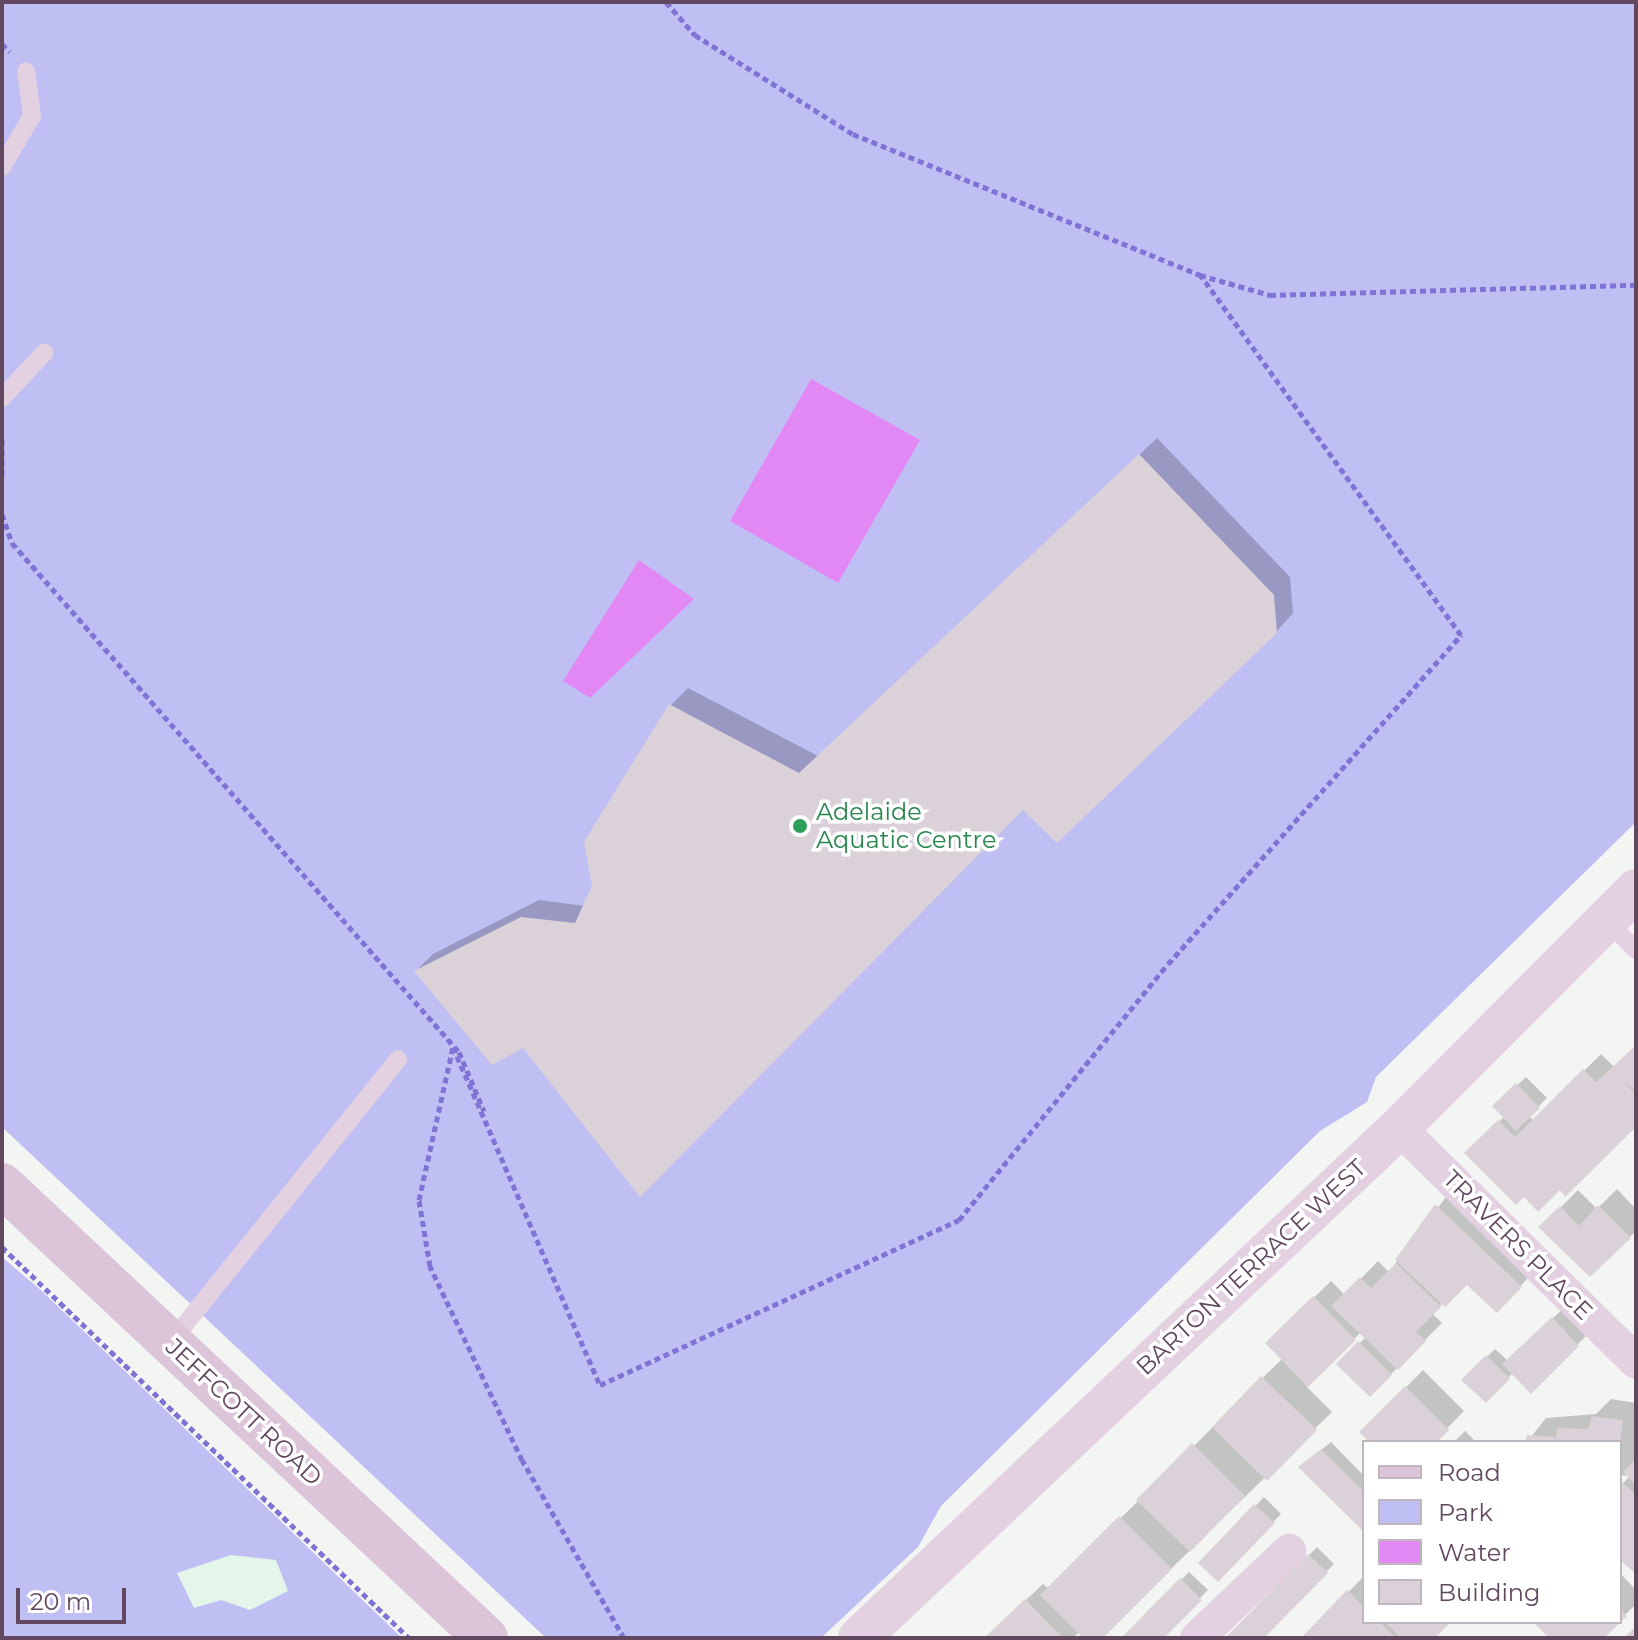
<!DOCTYPE html>
<html>
<head>
<meta charset="utf-8">
<style>
	body { margin:0 }
	#map { position:relative; width:1638px; height:1640px; overflow:hidden; background:#f3f5f2; font-family:Montserrat,sans-serif }
	div>[style] { position:absolute }
	.green>* { inset:0; background:#bfbff4 }
	.sand>* { inset:0; background:#e3f6e9 }
	.water>* { inset:0; background:#e288f5 }
	.shadow>* { inset:0; background:#0003 }
	.building>* { inset:0; background:#dbd1d8 }
	.path>* { height:5px; margin-top:-2.5px; transform-origin:0; background:repeating-linear-gradient(90deg,#8073d6 0 6px,transparent 0 10px) }
	.service>* { height:18px; margin:-9px; padding:0 9px; transform-origin:9px; border-radius:9px; background:#e3d0e1 }
	.minor>* { height:34px; margin:-17px; padding:0 17px; transform-origin:17px; border-radius:17px; background:#e3d0e1 }
	.tertiary>* { height:42px; margin:-21px; padding:0 21px; transform-origin:21px; border-radius:21px; background:#e3d0e1 }
	.secondary>* { height:44px; margin:-22px; padding:0 22px; transform-origin:22px; border-radius:22px; background:#dcc4d9 }
	.dots>* { width:22px; height:22px; translate:-50% -50%; box-sizing:border-box; border:4px solid #fff; border-radius:50% }
	span { translate:-50% -50%; white-space:nowrap; text-align:center; line-height:1.15; -webkit-text-stroke:7px #fff; paint-order:stroke }
	.leisure-label { font-size:24px; color:#27864d }
	.left { translate:0 -50%; text-align:left }
	.street-label { font-size:24px; color:#62485f }
	.frame { position:absolute; inset:0; border:4px solid #62485f; pointer-events:none }
	.legend { position:absolute; left:1362px; top:1440px; width:260px; height:184px; box-sizing:border-box; background:#fff; border:2px solid #c0b6bf; margin:0; padding:10px 14px; list-style:none; font-size:24px; color:#62485f }
	.legend li { display:flex; align-items:center; gap:16px; height:40px }
	.legend b { width:40px; border:2px solid #c0b6bf }
	.scale { position:absolute; left:16px; top:1588px; width:110px; height:36px; box-sizing:border-box; border:4px solid #62485f; border-top:0; padding-left:10px; font-size:24px; line-height:28px; white-space:nowrap; color:#62485f; -webkit-text-stroke:6px #fff; paint-order:stroke }
</style>
</head>
<body>
<div id="map">
	<div class="green">
		<i style="clip-path:polygon(2px 2px,1636px 2px,1636px 822px,1376px 1077px,1367px 1102px,1320px 1131px,941px 1506px,918px 1547px,821px 1638px,546px 1638px,2px 1127px)"></i>
		<i style="clip-path:polygon(2px 1257px,43px 1292px,402px 1638px,2px 1638px)"></i>
	</div>
	<div class="sand">
		<i style="clip-path:polygon(231px 1555px,276px 1560px,288px 1591px,250px 1610px,221px 1600px,194px 1608px,177px 1573px)"></i>
	</div>
	<div class="water">
		<i style="clip-path:polygon(811px 379px,920px 440px,838px 583px,730px 521px)"></i>
		<i style="clip-path:polygon(639px 560px,694px 599px,590px 698px,563px 681px)"></i>
	</div>
	<div class="shadow">
		<i style="clip-path:polygon(1157px 438px,1290px 577px,1293px 613px,1276px 632px,523px 1046px,416px 971px,433px 954px,539px 900px,585px 906px,671px 705px,688px 688px,818px 756px)"></i>
		<i style="clip-path:polygon(1636px 1046px,1636px 1124px,1560px 1187px,1524px 1194px,1467px 1153px,1505px 1116px,1495px 1106px,1526px 1077px,1547px 1098px,1529px 1116px,1534px 1121px,1601px 1054px,1614px 1067px)"></i>
		<i style="clip-path:polygon(1453px 1188px,1538px 1268px,1497px 1310px,1467px 1282px,1432px 1313px,1442px 1323px,1370px 1395px,1339px 1364px,1366px 1337px,1361px 1332px,1306px 1386px,1332px 1412px,1100px 1638px,1079px 1632px,1073px 1638px,985px 1638px,1043px 1584px,1049px 1589px,1283px 1358px,1268px 1343px,1331px 1281px,1345px 1295px,1378px 1261px,1389px 1272px)"></i>
		<i style="clip-path:polygon(1617px 1189px,1636px 1209px,1636px 1231px,1590px 1274px,1541px 1227px,1578px 1190px,1597px 1209px)"></i>
		<i style="clip-path:polygon(1571px 1301px,1595px 1327px,1531px 1391px,1513px 1373px,1486px 1400px,1464px 1380px,1495px 1349px,1508px 1361px)"></i>
		<i style="clip-path:polygon(1423px 1370px,1464px 1411px,1434px 1442px,1372px 1442px,1362px 1432px)"></i>
		<i style="clip-path:polygon(1611px 1399px,1636px 1403px,1636px 1571px,1620px 1557px,1620px 1486px,1630px 1476px,1620px 1475px,1620px 1442px,1527px 1442px,1546px 1418px,1596px 1414px)"></i>
		<i style="clip-path:polygon(1465px 1431px,1476px 1442px,1454px 1442px)"></i>
		<i style="clip-path:polygon(1331px 1442px,1364px 1476px,1364px 1530px,1309px 1460px)"></i>
		<i style="clip-path:polygon(1264px 1497px,1281px 1514px,1218px 1579px,1201px 1563px)"></i>
		<i style="clip-path:polygon(1317px 1547px,1334px 1564px,1261px 1638px,1228px 1638px)"></i>
		<i style="clip-path:polygon(1189px 1572px,1208px 1590px,1161px 1638px,1124px 1638px)"></i>
		<i style="clip-path:polygon(1620px 1573px,1636px 1590px,1636px 1604px,1620px 1620px)"></i>
		<i style="clip-path:polygon(1364px 1576px,1364px 1622px,1448px 1622px,1432px 1638px,1304px 1638px)"></i>
	</div>
	<div class="building">
		<i style="clip-path:polygon(1139px 454px,1274px 595px,1277px 633px,1057px 843px,1023px 810px,640px 1197px,523px 1048px,492px 1065px,414px 971px,521px 917px,575px 923px,592px 886px,584px 842px,669px 704px,799px 773px)"></i>
		<i style="clip-path:polygon(1636px 1045px,1636px 1092px,1617px 1075px,1636px 1094px,1636px 1127px,1565px 1197px,1560px 1190px,1538px 1212px,1524px 1197px,1516px 1205px,1464px 1153px,1498px 1120px,1515px 1137px,1583px 1069px,1596px 1082px)"></i>
		<i style="clip-path:polygon(1516px 1083px,1540px 1108px,1516px 1131px,1492px 1106px)"></i>
		<i style="clip-path:polygon(1435px 1204px,1522px 1287px,1497px 1313px,1467px 1285px,1445px 1307px,1395px 1260px)"></i>
		<i style="clip-path:polygon(1598px 1205px,1631px 1238px,1590px 1277px,1538px 1227px,1560px 1206px,1579px 1226px)"></i>
		<i style="clip-path:polygon(1396px 1263px,1441px 1307px,1416px 1332px,1426px 1341px,1398px 1370px,1331px 1306px,1360px 1277px,1371px 1288px)"></i>
		<i style="clip-path:polygon(1313px 1296px,1356px 1340px,1308px 1387px,1265px 1343px)"></i>
		<i style="clip-path:polygon(1552px 1317px,1579px 1346px,1531px 1394px,1502px 1364px)"></i>
		<i style="clip-path:polygon(1358px 1341px,1392px 1375px,1370px 1397px,1336px 1364px)"></i>
		<i style="clip-path:polygon(1486px 1355px,1510px 1379px,1486px 1403px,1461px 1380px)"></i>
		<i style="clip-path:polygon(1261px 1376px,1317px 1430px,1267px 1481px,1212px 1427px)"></i>
		<i style="clip-path:polygon(1405px 1386px,1449px 1430px,1437px 1442px,1369px 1442px,1359px 1432px)"></i>
		<i style="clip-path:polygon(1592px 1416px,1623px 1420px,1620px 1442px,1525px 1442px,1527px 1435px,1556px 1437px,1557px 1428px,1588px 1429px)"></i>
		<i style="clip-path:polygon(1192px 1443px,1245px 1496px,1190px 1552px,1136px 1500px)"></i>
		<i style="clip-path:polygon(1321px 1449px,1364px 1492px,1364px 1532px,1298px 1467px)"></i>
		<i style="clip-path:polygon(1636px 1459px,1636px 1485px,1623px 1472px)"></i>
		<i style="clip-path:polygon(1620px 1480px,1636px 1495px,1636px 1574px,1620px 1560px)"></i>
		<i style="clip-path:polygon(1254px 1504px,1275px 1523px,1218px 1582px,1198px 1563px)"></i>
		<i style="clip-path:polygon(1119px 1516px,1172px 1569px,1103px 1638px,1083px 1638px,1040px 1595px)"></i>
		<i style="clip-path:polygon(1308px 1554px,1328px 1573px,1264px 1638px,1225px 1638px)"></i>
		<i style="clip-path:polygon(1180px 1578px,1202px 1600px,1164px 1638px,1121px 1638px)"></i>
		<i style="clip-path:polygon(1347px 1590px,1364px 1607px,1364px 1622px,1380px 1622px,1396px 1638px,1301px 1638px)"></i>
		<i style="clip-path:polygon(1025px 1599px,1063px 1638px,984px 1638px)"></i>
		<i style="clip-path:polygon(1620px 1608px,1627px 1616px,1604px 1638px,1549px 1638px,1533px 1622px,1620px 1622px)"></i>
		<i style="clip-path:polygon(1385px 1622px,1451px 1622px,1435px 1638px,1401px 1638px)"></i>
		<i style="clip-path:polygon(1636px 1626px,1636px 1638px,1624px 1638px)"></i>
	</div>
	<div class="path">
		<i style="left:666px;top:2px;width:44px;rotate:48.7deg"></i>
		<i style="left:695px;top:35px;width:186px;rotate:32.1deg"></i>
		<i style="left:853px;top:134px;width:375px;rotate:22.1deg"></i>
		<i style="left:1200px;top:275px;width:73px;rotate:15.9deg"></i>
		<i style="left:1270px;top:295px;width:366px;rotate:-1.6deg"></i>
		<i style="left:2px;top:44px;width:11px;rotate:45deg"></i>
		<i style="left:2px;top:439px;width:38px;rotate:90deg"></i>
		<i style="left:2px;top:514px;width:31px;rotate:71deg"></i>
		<i style="left:12px;top:543px;width:677px;rotate:48.71deg"></i>
		<i style="left:459px;top:1052px;width:64px;rotate:67deg"></i>
		<i style="left:2px;top:1247px;width:564px;rotate:43.85deg"></i>
		<i style="left:624px;top:1638px;width:205px;rotate:-119.8deg"></i>
		<i style="left:522px;top:1460px;width:215px;rotate:-115.4deg"></i>
		<i style="left:430px;top:1266px;width:67px;rotate:-99.5deg"></i>
		<i style="left:419px;top:1200px;width:157px;rotate:-77.5deg"></i>
		<i style="left:453px;top:1047px;width:369px;rotate:66.5deg"></i>
		<i style="left:600px;top:1385px;width:395px;rotate:-24.7deg"></i>
		<i style="left:959px;top:1220px;width:330px;rotate:-50.8deg"></i>
		<i style="left:1168px;top:964px;width:441px;rotate:-48.3deg"></i>
		<i style="left:1461px;top:635px;width:445px;rotate:-125.9deg"></i>
	</div>
	<div class="service">
		<i style="left:2px;top:167px;width:59px;rotate:-59.5deg"></i>
		<i style="left:32px;top:116px;width:45px;rotate:-97.6deg"></i>
		<i style="left:2px;top:398px;width:62px;rotate:-47deg"></i>
		<i style="left:1606px;top:920px;width:42px;rotate:45deg"></i>
		<i style="left:170px;top:1343px;width:364px;rotate:-51.2deg"></i>
	</div>
	<div class="minor">
		<i style="left:1399px;top:1128px;width:333px;rotate:44.6deg"></i>
		<i style="left:1197px;top:1638px;width:127px;rotate:-43.4deg"></i>
	</div>
	<div class="tertiary">
		<i style="left:859px;top:1638px;width:743px;rotate:-43.36deg"></i>
		<i style="left:1399px;top:1128px;width:336px;rotate:-45.1deg"></i>
	</div>
	<div class="secondary">
		<i style="left:2px;top:1185px;width:663px;rotate:43.11deg"></i>
	</div>
	<div class="dots">
		<i style="left:800px;top:826px;background:#2e9e5b"></i>
	</div>
	<div class="leisure-label">
		<span class="left" style="left:816px;top:826px">Adelaide<br>Aquatic Centre</span>
	</div>
	<div class="street-label">
		<span style="left:1518px;top:1245px;rotate:45deg">TRAVERS PLACE</span>
		<span style="left:1251px;top:1267px;rotate:-43deg">BARTON TERRACE WEST</span>
		<span style="left:244px;top:1412px;rotate:43deg">JEFFCOTT ROAD</span>
	</div>
	<div class="frame"></div>
	<ul class="legend">
	<li><b style="height:10px;background:#dcc4d9"></b>Road</li>
	<li><b style="height:22px;background:#bfbff4"></b>Park</li>
	<li><b style="height:22px;background:#e288f5"></b>Water</li>
	<li><b style="height:22px;background:#dbd1d8"></b>Building</li>
	</ul>
	<div class="scale">20 m</div>
</div>
</body>
</html>
